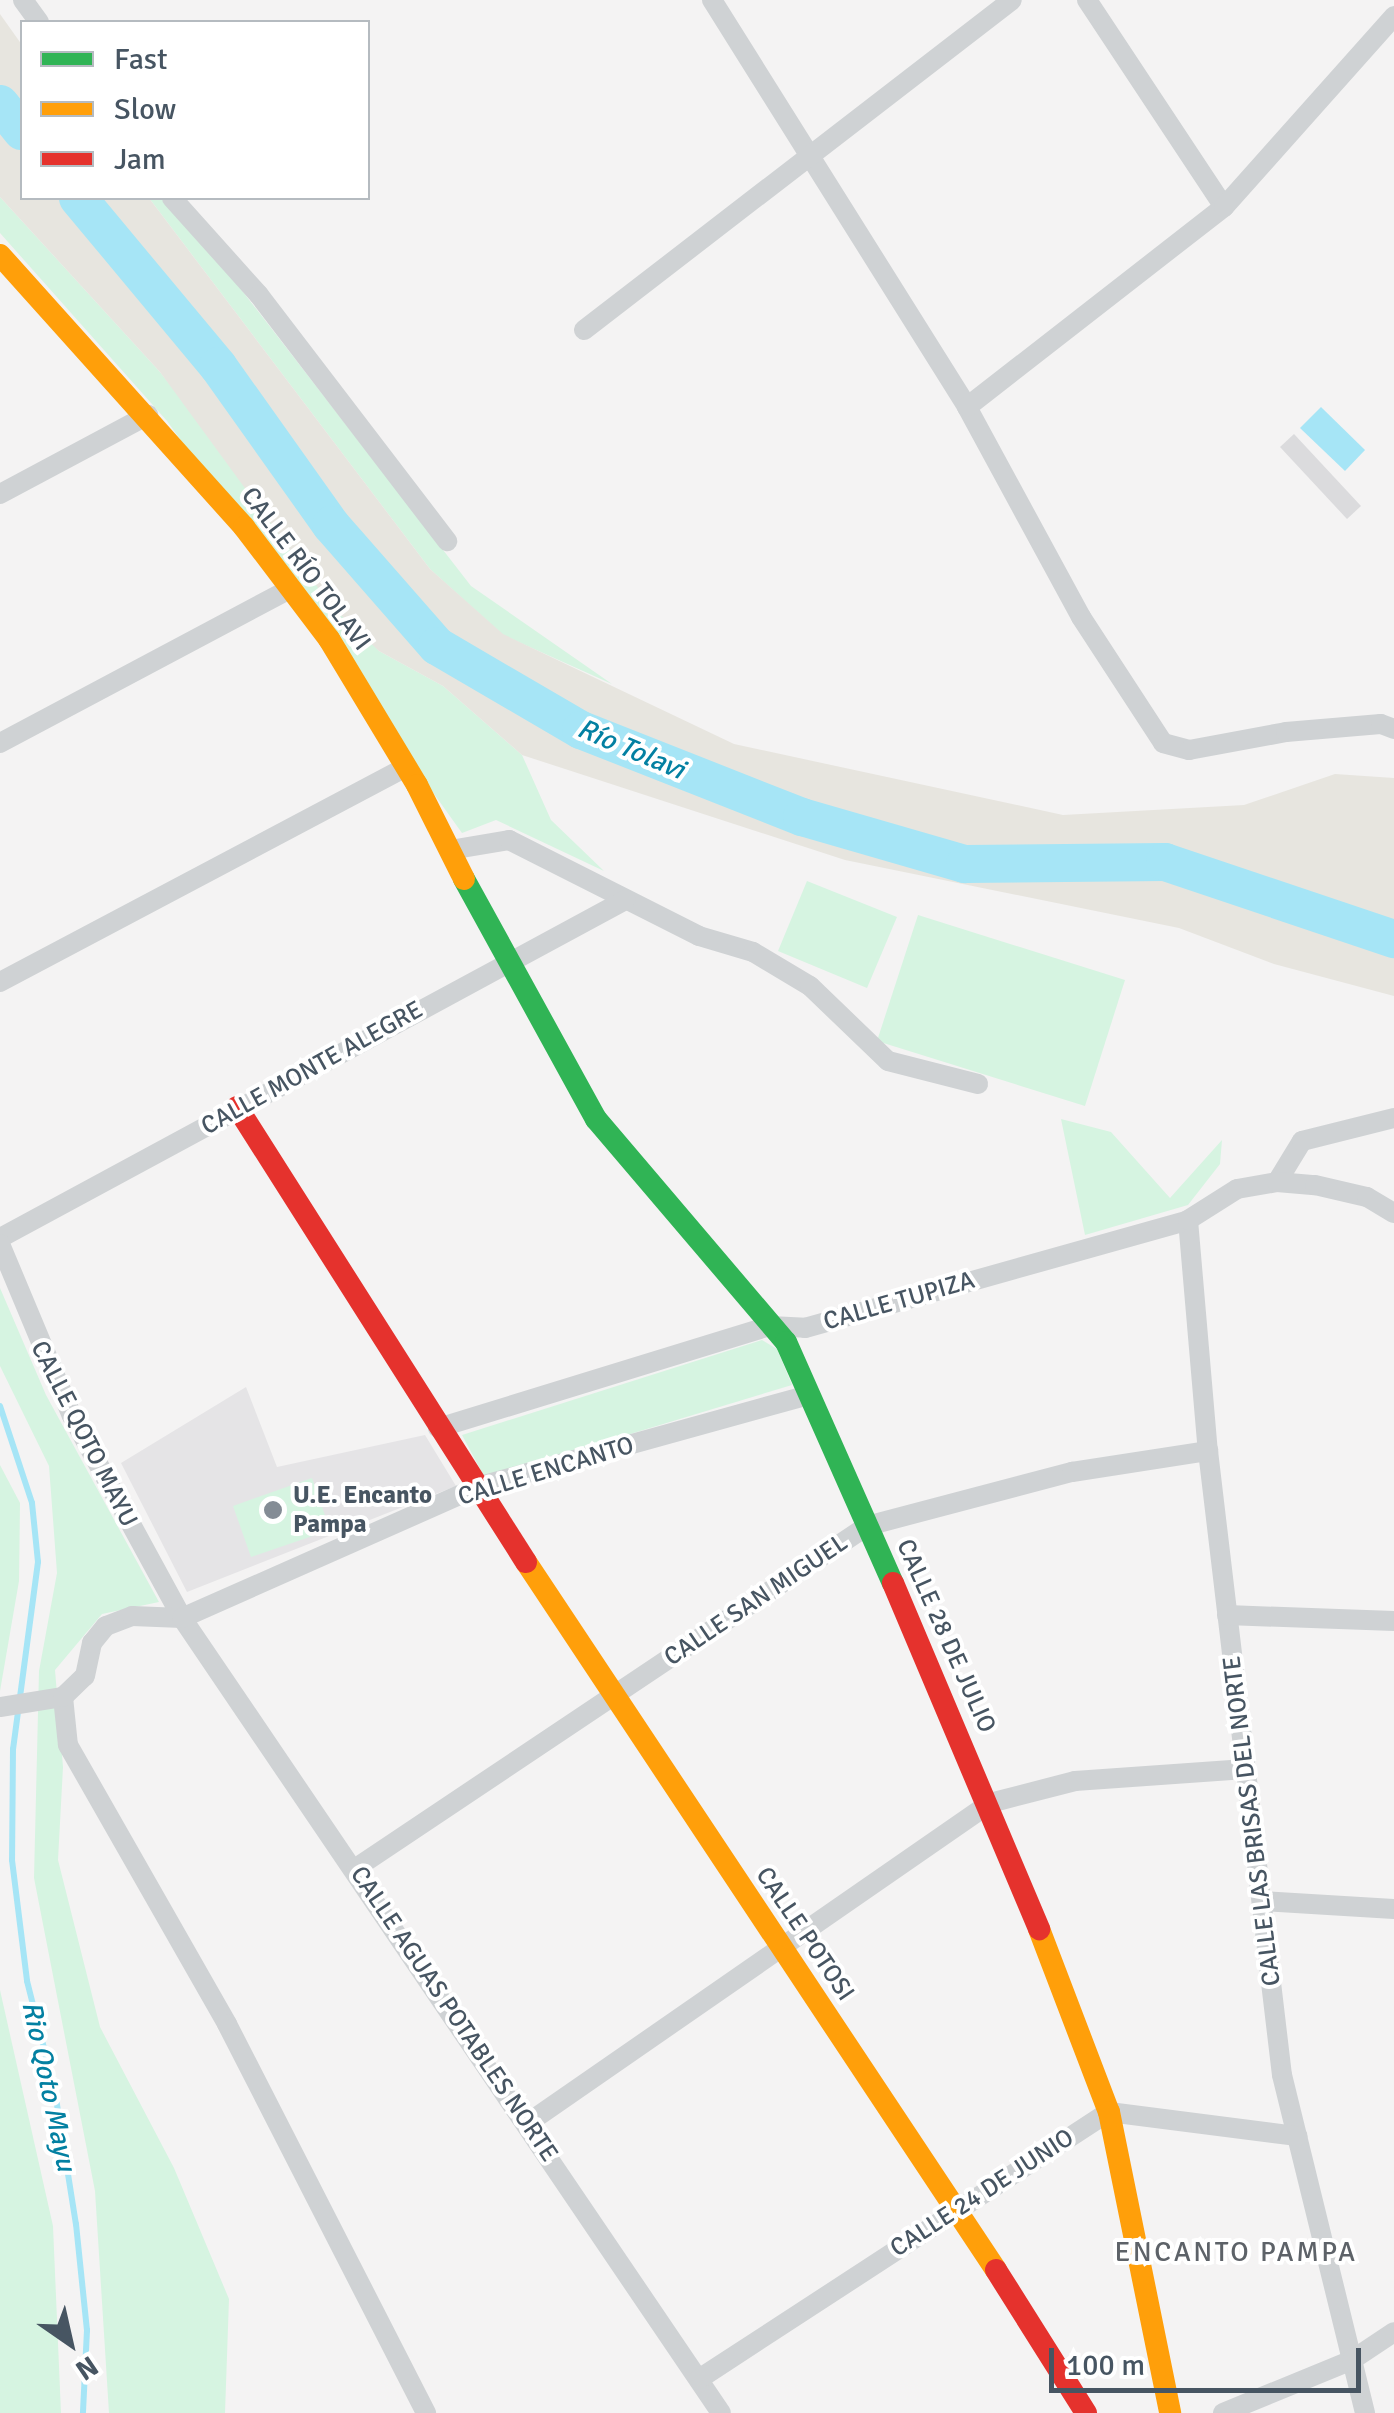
<!DOCTYPE html>
<html>
<head>
<meta charset="utf-8">
<style>
	body { margin:0 }
	#map { position:relative; width:1394px; height:2413px; overflow:hidden; background:#f4f3f3; font-family:Signika,sans-serif }
	div>[style] { position:absolute }
	.education>* { inset:0; background:#e5e4e6 }
	.green>* { inset:0; background:#d6f4e1 }
	.sand>* { inset:0; background:#e7e5df }
	.water>* { inset:0; background:#a6e5f6 }
	.stream>* { height:6px; margin:-3px; padding:0 3px; transform-origin:3px; border-radius:3px; background:#a6e5f6 }
	.river>* { height:38px; margin:-19px; padding:0 19px; transform-origin:19px; border-radius:19px; background:#a6e5f6 }
	.building>* { inset:0; background:#dbdbdd }
	.street>* { height:20px; margin:-10px; padding:0 10px; transform-origin:10px; border-radius:10px; background:#cfd2d4 }
	.fast>* { height:22px; margin:-11px; padding:0 11px; transform-origin:11px; border-radius:11px; background:#30b455 }
	.slow>* { height:22px; margin:-11px; padding:0 11px; transform-origin:11px; border-radius:11px; background:#ff9f0a }
	.jam>* { height:22px; margin:-11px; padding:0 11px; transform-origin:11px; border-radius:11px; background:#e5322d }
	.dots>* { width:28px; height:28px; translate:-50% -50%; box-sizing:border-box; border:5px solid #fff; border-radius:50% }
	span { translate:-50% -50%; white-space:nowrap; text-align:center; line-height:1.15; -webkit-text-stroke:8px #fff; paint-order:stroke }
	.street-label { font-size:25px; color:#475562 }
	.poi-label { font-size:25px; color:#475562; font-weight:700 }
	.left { translate:0 -50%; text-align:left }
	.water-label { font-size:28px; color:#0380a2; font-style:italic }
	.neighbourhood-label { font-size:28px; color:#5d6268; letter-spacing:2.5px }
	.legend { position:absolute; left:20px; top:20px; width:350px; height:180px; box-sizing:border-box; background:#fff; border:2px solid #b5bbc0; margin:0; padding:12px 18px; list-style:none; font-size:30px; color:#475562 }
	.legend li { display:flex; align-items:center; gap:20px; height:50px }
	.legend b { width:50px; border:2px solid #b5bbc0 }
	.north { position:absolute; left:20px; top:2293px; width:100px; height:100px; -webkit-text-stroke:8px #fff; paint-order:stroke; rotate:146deg; font-size:28px; font-weight:700; line-height:40px; text-align:center; color:#475562 }
	.north::after { content:''; display:block; margin:auto; width:35px; height:45px; background:#475562; clip-path:polygon(50% 0,100% 100%,50% 72%,0 100%) }
	.scale { position:absolute; left:1049px; top:2348px; width:312px; height:45px; box-sizing:border-box; border:5px solid #475562; border-top:0; padding-left:12px; font-size:30px; line-height:35px; white-space:nowrap; color:#475562; -webkit-text-stroke:8px #fff; paint-order:stroke }
</style>
</head>
<body>
<div id="map">
	<div class="education">
		<i style="clip-path:polygon(246px 1387px,277px 1467px,425px 1435px,456px 1486px,187px 1592px,121px 1463px)"></i>
	</div>
	<div class="green">
		<i style="clip-path:polygon(0 197px,160px 372px,379px 651px,443px 686px,522px 755px,551px 820px,604px 871px,496px 820px,462px 833px,167px 421px,0 233px)"></i>
		<i style="clip-path:polygon(149px 198px,161px 198px,195px 230px,471px 586px,612px 684px,503px 635px,430px 569px)"></i>
		<i style="clip-path:polygon(807px 881px,897px 917px,867px 988px,778px 951px)"></i>
		<i style="clip-path:polygon(918px 915px,1125px 980px,1085px 1106px,877px 1041px)"></i>
		<i style="clip-path:polygon(1061px 1119px,1111px 1132px,1170px 1198px,1222px 1140px,1220px 1164px,1188px 1205px,1085px 1235px)"></i>
		<i style="clip-path:polygon(0 1288px,46px 1395px,159px 1602px,102px 1614px,55px 1670px,63px 1767px,58px 1860px,100px 2027px,174px 2168px,229px 2299px,225px 2413px,109px 2413px,95px 2191px,34px 1878px,39px 1671px,57px 1573px,49px 1466px,0 1366px)"></i>
		<i style="clip-path:polygon(762px 1340px,777px 1349px,792px 1385px,485px 1478px,462px 1435px)"></i>
		<i style="clip-path:polygon(0 1465px,20px 1503px,19px 1581px,0 1691px)"></i>
		<i style="clip-path:polygon(312px 1478px,330px 1530px,251px 1557px,233px 1506px)"></i>
		<i style="clip-path:polygon(0 1990px,53px 2226px,61px 2413px,0 2413px)"></i>
	</div>
	<div class="sand">
		<i style="clip-path:polygon(0 14px,22px 45px,22px 198px,149px 198px,430px 569px,503px 634px,734px 744px,1063px 815px,1244px 805px,1335px 774px,1394px 778px,1394px 996px,1274px 964px,1179px 928px,845px 860px,522px 755px,443px 686px,379px 651px,332px 607px,160px 372px,0 197px)"></i>
	</div>
	<div class="water">
		<i style="clip-path:polygon(1321px 407px,1365px 450px,1345px 471px,1300px 428px)"></i>
	</div>
	<div class="stream">
		<i style="left:0;top:1406px;width:102px;rotate:71.7deg"></i>
		<i style="left:32px;top:1503px;width:59px;rotate:84.2deg"></i>
		<i style="left:38px;top:1562px;width:189px;rotate:97.6deg"></i>
		<i style="left:13px;top:1749px;width:111px;rotate:90.5deg"></i>
		<i style="left:12px;top:1860px;width:122px;rotate:82.9deg"></i>
		<i style="left:27px;top:1981px;width:114px;rotate:75.8deg"></i>
		<i style="left:55px;top:2092px;width:134px;rotate:81deg"></i>
		<i style="left:76px;top:2224px;width:107px;rotate:84.1deg"></i>
		<i style="left:87px;top:2330px;width:83px;rotate:92.8deg"></i>
	</div>
	<div class="river">
		<i style="left:0;top:104px;width:35px;rotate:51deg"></i>
		<i style="left:78px;top:198px;width:219px;rotate:50.2deg"></i>
		<i style="left:218px;top:366px;width:195px;rotate:54.6deg"></i>
		<i style="left:331px;top:525px;width:161px;rotate:48.8deg"></i>
		<i style="left:437px;top:646px;width:167px;rotate:30.3deg"></i>
		<i style="left:581px;top:730px;width:238px;rotate:21.5deg"></i>
		<i style="left:802px;top:817px;width:170px;rotate:16.1deg"></i>
		<i style="left:965px;top:864px;width:200px;rotate:-0.6deg"></i>
		<i style="left:1165px;top:862px;width:242px;rotate:18.6deg"></i>
	</div>
	<div class="building">
		<i style="clip-path:polygon(1294px 434px,1361px 506px,1347px 519px,1280px 447px)"></i>
	</div>
	<div class="street">
		<i style="left:23px;top:0;width:27px;rotate:54deg"></i>
		<i style="left:712px;top:0;width:480px;rotate:57.9deg"></i>
		<i style="left:967px;top:407px;width:239px;rotate:61.5deg"></i>
		<i style="left:1081px;top:617px;width:150px;rotate:56.9deg"></i>
		<i style="left:1163px;top:743px;width:27px;rotate:15deg"></i>
		<i style="left:1189px;top:750px;width:99px;rotate:-10.5deg"></i>
		<i style="left:1286px;top:732px;width:95px;rotate:-4.8deg"></i>
		<i style="left:1381px;top:724px;width:14px;rotate:21deg"></i>
		<i style="left:1087px;top:0;width:248px;rotate:56.5deg"></i>
		<i style="left:172px;top:198px;width:130px;rotate:48.1deg"></i>
		<i style="left:259px;top:295px;width:310px;rotate:52.6deg"></i>
		<i style="left:584px;top:330px;width:540px;rotate:-37.63deg"></i>
		<i style="left:967px;top:407px;width:326px;rotate:-37.9deg"></i>
		<i style="left:1224px;top:207px;width:256px;rotate:-48.3deg"></i>
		<i style="left:0;top:494px;width:168px;rotate:-28.1deg"></i>
		<i style="left:0;top:743px;width:330px;rotate:-28deg"></i>
		<i style="left:450px;top:850px;width:60px;rotate:-9.6deg"></i>
		<i style="left:509px;top:840px;width:213px;rotate:26.8deg"></i>
		<i style="left:699px;top:936px;width:56px;rotate:16.5deg"></i>
		<i style="left:753px;top:952px;width:66px;rotate:30.8deg"></i>
		<i style="left:810px;top:986px;width:108px;rotate:43.9deg"></i>
		<i style="left:888px;top:1061px;width:93px;rotate:14.3deg"></i>
		<i style="left:0;top:982px;width:459px;rotate:-27.9deg"></i>
		<i style="left:1277px;top:1182px;width:48px;rotate:-58.6deg"></i>
		<i style="left:1302px;top:1141px;width:95px;rotate:-14deg"></i>
		<i style="left:1188px;top:1220px;width:232px;rotate:85.1deg"></i>
		<i style="left:1208px;top:1451px;width:628px;rotate:83.24deg"></i>
		<i style="left:1282px;top:2075px;width:348px;rotate:76.2deg"></i>
		<i style="left:0;top:1238px;width:711px;rotate:-28.4deg"></i>
		<i style="left:0;top:1244px;width:186px;rotate:67.3deg"></i>
		<i style="left:72px;top:1416px;width:230px;rotate:61.4deg"></i>
		<i style="left:182px;top:1618px;width:960px;rotate:55.86deg"></i>
		<i style="left:438px;top:1428px;width:347px;rotate:-17.1deg"></i>
		<i style="left:770px;top:1326px;width:35px;rotate:3deg"></i>
		<i style="left:805px;top:1328px;width:398px;rotate:-15.7deg"></i>
		<i style="left:1188px;top:1220px;width:58px;rotate:-32.3deg"></i>
		<i style="left:1237px;top:1189px;width:41px;rotate:-9.9deg"></i>
		<i style="left:1277px;top:1182px;width:38px;rotate:5deg"></i>
		<i style="left:1315px;top:1185px;width:53px;rotate:13deg"></i>
		<i style="left:1367px;top:1197px;width:31px;rotate:31deg"></i>
		<i style="left:1227px;top:1615px;width:167px;rotate:2.1deg"></i>
		<i style="left:63px;top:1697px;width:48px;rotate:84.1deg"></i>
		<i style="left:68px;top:1745px;width:321px;rotate:60.3deg"></i>
		<i style="left:227px;top:2024px;width:437px;rotate:62.9deg"></i>
		<i style="left:0;top:1707px;width:64px;rotate:-9deg"></i>
		<i style="left:63px;top:1697px;width:30px;rotate:-44deg"></i>
		<i style="left:85px;top:1676px;width:34px;rotate:-78deg"></i>
		<i style="left:92px;top:1643px;width:22px;rotate:-51deg"></i>
		<i style="left:106px;top:1626px;width:28px;rotate:-21deg"></i>
		<i style="left:132px;top:1616px;width:50px;rotate:2.3deg"></i>
		<i style="left:182px;top:1618px;width:323px;rotate:-23.9deg"></i>
		<i style="left:477px;top:1487px;width:344px;rotate:-15.5deg"></i>
		<i style="left:356px;top:1868px;width:615px;rotate:-33.79deg"></i>
		<i style="left:867px;top:1526px;width:212px;rotate:-14.8deg"></i>
		<i style="left:1072px;top:1472px;width:138px;rotate:-8.8deg"></i>
		<i style="left:1263px;top:1901px;width:131px;rotate:3.5deg"></i>
		<i style="left:528px;top:2123px;width:562px;rotate:-34.71deg"></i>
		<i style="left:990px;top:1803px;width:88px;rotate:-14.5deg"></i>
		<i style="left:1075px;top:1781px;width:171px;rotate:-4deg"></i>
		<i style="left:699px;top:2379px;width:489px;rotate:-33.1deg"></i>
		<i style="left:1109px;top:2112px;width:190px;rotate:7.3deg"></i>
		<i style="left:1223px;top:2413px;width:139px;rotate:-22.3deg"></i>
		<i style="left:1352px;top:2360px;width:50px;rotate:-33.7deg"></i>
	</div>
	<div class="fast">
		<i style="left:464px;top:879px;width:274px;rotate:61.2deg"></i>
		<i style="left:596px;top:1119px;width:293px;rotate:49.6deg"></i>
		<i style="left:786px;top:1342px;width:264px;rotate:66.1deg"></i>
	</div>
	<div class="slow">
		<i style="left:0;top:255px;width:365px;rotate:48.1deg"></i>
		<i style="left:244px;top:527px;width:141px;rotate:52.8deg"></i>
		<i style="left:329px;top:639px;width:170px;rotate:58.9deg"></i>
		<i style="left:417px;top:785px;width:105px;rotate:63.4deg"></i>
		<i style="left:526px;top:1562px;width:850px;rotate:56.42deg"></i>
		<i style="left:1039px;top:1929px;width:196px;rotate:69.1deg"></i>
		<i style="left:1109px;top:2112px;width:307px;rotate:78.5deg"></i>
	</div>
	<div class="jam">
		<i style="left:237px;top:1107px;width:539px;rotate:57.58deg"></i>
		<i style="left:893px;top:1583px;width:376px;rotate:67.1deg"></i>
		<i style="left:996px;top:2270px;width:169px;rotate:57.8deg"></i>
	</div>
	<div class="dots">
		<i style="left:273px;top:1510px;background:#848c95"></i>
	</div>
	<div class="street-label">
		<span style="left:306px;top:569px;rotate:53deg">CALLE RÍO TOLAVI</span>
		<span style="left:312px;top:1068px;rotate:-29deg">CALLE MONTE ALEGRE</span>
		<span style="left:899px;top:1301px;rotate:-16deg">CALLE TUPIZA</span>
		<span style="left:84px;top:1434px;rotate:63deg">CALLE QOTO MAYU</span>
		<span style="left:546px;top:1471px;rotate:-17deg">CALLE ENCANTO</span>
		<span style="left:756px;top:1600px;rotate:-34deg">CALLE SAN MIGUEL</span>
		<span style="left:946px;top:1636px;rotate:66deg">CALLE 28 DE JULIO</span>
		<span style="left:1252px;top:1821px;rotate:-97deg">CALLE LAS BRISAS DEL NORTE</span>
		<span style="left:805px;top:1934px;rotate:56deg">CALLE POTOSI</span>
		<span style="left:454px;top:2014px;rotate:56deg">CALLE AGUAS POTABLES NORTE</span>
		<span style="left:982px;top:2193px;rotate:-33deg">CALLE 24 DE JUNIO</span>
	</div>
	<div class="poi-label">
		<span class="left" style="left:293px;top:1510px">U.E. Encanto<br>Pampa</span>
	</div>
	<div class="water-label">
		<span style="left:631px;top:749px;rotate:23deg">Río Tolavi</span>
		<span style="left:49px;top:2086px;rotate:78deg">Rio Qoto Mayu</span>
	</div>
	<div class="neighbourhood-label">
		<span style="left:1236px;top:2252px">ENCANTO PAMPA</span>
	</div>
	<ul class="legend">
	<li><b style="height:12px;background:#30b455"></b>Fast</li>
	<li><b style="height:12px;background:#ff9f0a"></b>Slow</li>
	<li><b style="height:12px;background:#e5322d"></b>Jam</li>
	</ul>
	<div class="north">N</div>
	<div class="scale">100 m</div>
</div>
</body>
</html>
